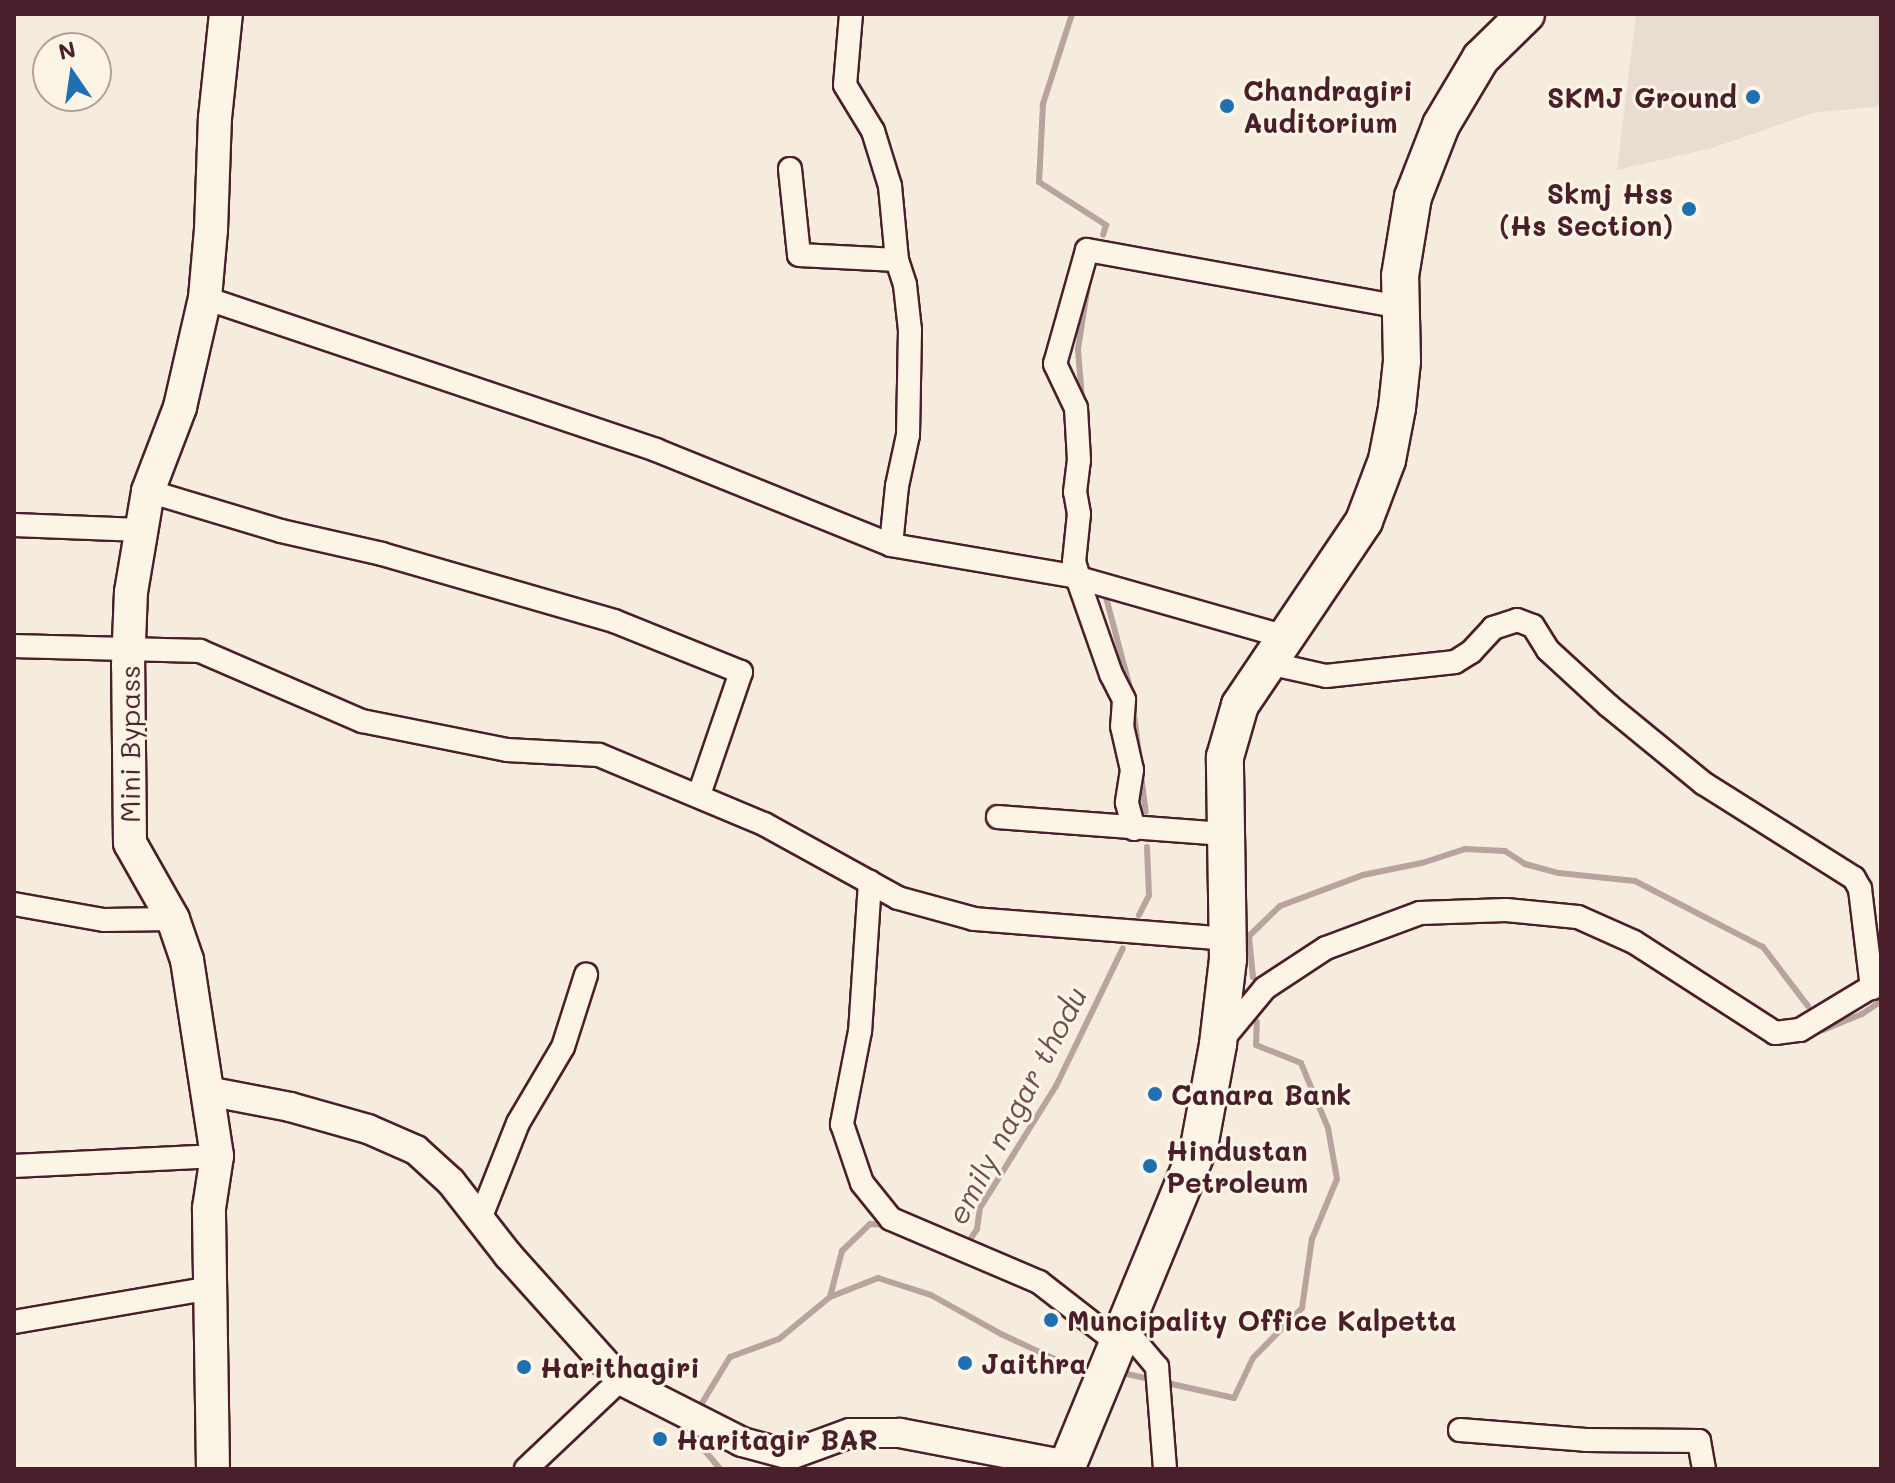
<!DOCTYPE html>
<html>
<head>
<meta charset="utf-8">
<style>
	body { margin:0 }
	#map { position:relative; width:1895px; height:1483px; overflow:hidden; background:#f5ecde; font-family:Mali,sans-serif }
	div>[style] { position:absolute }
	.built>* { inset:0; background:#e8ddd0 }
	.stream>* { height:6px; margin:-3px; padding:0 3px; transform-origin:3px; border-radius:3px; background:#b8a39e }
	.roads { filter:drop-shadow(2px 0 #4a1f2b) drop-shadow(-2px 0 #4a1f2b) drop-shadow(0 2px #4a1f2b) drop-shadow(0 -2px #4a1f2b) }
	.minor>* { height:22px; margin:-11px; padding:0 11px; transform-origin:11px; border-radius:11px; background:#fcf5e5 }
	.tertiary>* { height:28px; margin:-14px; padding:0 14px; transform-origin:14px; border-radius:14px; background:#fcf5e5 }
	.secondary>* { height:32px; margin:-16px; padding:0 16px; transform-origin:16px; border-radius:16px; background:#fcf5e5 }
	.primary>* { height:36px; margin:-18px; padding:0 18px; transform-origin:18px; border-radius:18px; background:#fcf5e5 }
	.dots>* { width:22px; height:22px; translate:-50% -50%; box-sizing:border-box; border:4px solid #fcf5e5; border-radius:50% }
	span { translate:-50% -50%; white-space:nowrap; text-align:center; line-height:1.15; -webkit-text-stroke:6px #fcf5e5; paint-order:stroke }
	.poi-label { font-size:28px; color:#4a1f2b; font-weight:700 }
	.left { translate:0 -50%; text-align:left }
	.right { translate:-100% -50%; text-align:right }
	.street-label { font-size:28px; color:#4a1f2b }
	.water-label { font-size:30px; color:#704d53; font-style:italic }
	.frame { position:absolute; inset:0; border:16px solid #4a1f2b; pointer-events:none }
	.north { position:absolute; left:32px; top:32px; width:80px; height:80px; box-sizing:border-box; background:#fcf5e5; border:2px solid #b59f9b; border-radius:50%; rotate:347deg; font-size:22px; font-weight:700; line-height:32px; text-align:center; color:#4a1f2b }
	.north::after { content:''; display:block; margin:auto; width:28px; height:36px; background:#1f6fb2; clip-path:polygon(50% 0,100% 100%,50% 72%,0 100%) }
</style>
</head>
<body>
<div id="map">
	<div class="built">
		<i style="clip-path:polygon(1636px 14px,1881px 14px,1881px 106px,1813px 113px,1712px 148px,1617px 170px)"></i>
	</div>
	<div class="stream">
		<i style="left:1072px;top:14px;width:95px;rotate:107.9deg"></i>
		<i style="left:1043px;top:104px;width:78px;rotate:92.9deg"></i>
		<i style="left:1039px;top:182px;width:80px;rotate:32.7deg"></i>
		<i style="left:1106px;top:225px;width:10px;rotate:107deg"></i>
		<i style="left:1082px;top:399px;width:50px;rotate:-94.6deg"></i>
		<i style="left:1078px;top:349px;width:71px;rotate:-81.1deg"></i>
		<i style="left:1104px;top:590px;width:109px;rotate:75.1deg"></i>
		<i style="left:1133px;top:706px;width:49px;rotate:83deg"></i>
		<i style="left:1141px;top:774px;width:38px;rotate:83deg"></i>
		<i style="left:1139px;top:915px;width:22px;rotate:-63deg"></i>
		<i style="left:1149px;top:895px;width:48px;rotate:-92.4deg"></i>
		<i style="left:1253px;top:977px;width:41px;rotate:-95.6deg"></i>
		<i style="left:1249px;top:936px;width:43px;rotate:-44.1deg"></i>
		<i style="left:1280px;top:906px;width:89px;rotate:-20.5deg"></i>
		<i style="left:1363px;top:875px;width:60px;rotate:-11.5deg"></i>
		<i style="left:1422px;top:863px;width:45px;rotate:-18deg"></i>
		<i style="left:1465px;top:849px;width:40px;rotate:2.9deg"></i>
		<i style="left:1505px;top:851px;width:24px;rotate:33deg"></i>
		<i style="left:1525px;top:864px;width:35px;rotate:15deg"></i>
		<i style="left:1559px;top:873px;width:76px;rotate:6deg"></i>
		<i style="left:1635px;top:881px;width:144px;rotate:27.3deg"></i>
		<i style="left:1763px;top:947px;width:74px;rotate:52.7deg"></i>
		<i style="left:1823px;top:1030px;width:42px;rotate:-22.3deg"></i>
		<i style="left:1862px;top:1014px;width:23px;rotate:-34deg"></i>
		<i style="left:967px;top:1244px;width:18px;rotate:-56deg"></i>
		<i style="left:977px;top:1229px;width:21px;rotate:-82deg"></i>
		<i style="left:980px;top:1208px;width:144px;rotate:-58.1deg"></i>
		<i style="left:1056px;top:1086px;width:153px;rotate:-64.1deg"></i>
		<i style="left:830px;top:1297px;width:48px;rotate:-75.4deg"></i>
		<i style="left:842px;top:1251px;width:39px;rotate:-44deg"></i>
		<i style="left:870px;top:1224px;width:18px;rotate:3deg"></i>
		<i style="left:1118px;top:1372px;width:119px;rotate:12.6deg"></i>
		<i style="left:1234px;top:1398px;width:44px;rotate:-64.6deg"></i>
		<i style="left:1253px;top:1358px;width:70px;rotate:-45.6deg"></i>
		<i style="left:1302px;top:1308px;width:70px;rotate:-81.8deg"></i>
		<i style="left:1312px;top:1239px;width:65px;rotate:-67.4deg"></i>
		<i style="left:1337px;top:1179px;width:52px;rotate:-100deg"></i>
		<i style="left:1328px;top:1128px;width:70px;rotate:-112.6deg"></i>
		<i style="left:1301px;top:1063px;width:48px;rotate:-158.2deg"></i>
		<i style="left:1256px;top:1045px;width:23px;rotate:-88deg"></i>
		<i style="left:701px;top:1413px;width:10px;rotate:-84deg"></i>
		<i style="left:702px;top:1403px;width:54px;rotate:-58.7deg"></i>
		<i style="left:730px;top:1357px;width:52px;rotate:-20.2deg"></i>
		<i style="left:779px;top:1339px;width:66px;rotate:-39.5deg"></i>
		<i style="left:830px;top:1297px;width:52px;rotate:-21.6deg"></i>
		<i style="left:878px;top:1278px;width:56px;rotate:17.8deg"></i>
		<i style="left:931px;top:1295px;width:80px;rotate:29.1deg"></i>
		<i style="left:1001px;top:1334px;width:90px;rotate:24.9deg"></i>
		<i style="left:1083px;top:1372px;width:8px"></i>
		<i style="left:700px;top:1428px;width:17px;rotate:90deg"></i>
		<i style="left:700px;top:1445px;width:31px;rotate:50deg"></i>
	</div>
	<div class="roads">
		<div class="minor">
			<i style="left:851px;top:14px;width:71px;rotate:94.8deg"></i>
			<i style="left:845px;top:85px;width:54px;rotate:58.7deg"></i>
			<i style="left:873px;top:131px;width:58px;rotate:72.8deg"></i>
			<i style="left:890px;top:186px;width:74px;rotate:84.6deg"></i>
			<i style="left:790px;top:169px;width:86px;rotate:84deg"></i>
			<i style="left:799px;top:255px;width:98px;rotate:2.9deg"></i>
			<i style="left:897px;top:260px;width:26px;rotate:72deg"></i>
			<i style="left:905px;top:285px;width:45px;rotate:83.7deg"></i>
			<i style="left:910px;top:330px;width:105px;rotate:91.1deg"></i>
			<i style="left:908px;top:435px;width:52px;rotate:102.2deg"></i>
			<i style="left:897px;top:486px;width:59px;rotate:95.8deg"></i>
			<i style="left:205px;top:298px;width:476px;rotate:18.6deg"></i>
			<i style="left:656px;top:450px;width:253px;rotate:22deg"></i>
			<i style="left:891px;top:545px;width:184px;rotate:9.7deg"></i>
			<i style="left:1072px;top:576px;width:223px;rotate:15.9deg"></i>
			<i style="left:148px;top:491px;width:139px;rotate:16.7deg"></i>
			<i style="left:281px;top:531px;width:104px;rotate:12.8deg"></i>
			<i style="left:382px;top:554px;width:241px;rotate:16.1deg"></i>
			<i style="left:614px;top:621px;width:137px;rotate:21.9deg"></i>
			<i style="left:741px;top:672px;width:130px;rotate:108.9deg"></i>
			<i style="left:14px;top:525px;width:127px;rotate:2.3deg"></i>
			<i style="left:1077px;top:577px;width:103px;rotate:70.7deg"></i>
			<i style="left:1111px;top:674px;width:29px;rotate:63deg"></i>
			<i style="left:1124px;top:700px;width:26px;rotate:94deg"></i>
			<i style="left:1122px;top:726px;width:45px;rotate:77.2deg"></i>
			<i style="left:1132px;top:770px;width:33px;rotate:99deg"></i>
			<i style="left:1127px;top:803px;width:27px;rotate:75deg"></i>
			<i style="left:1079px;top:578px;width:17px;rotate:-107deg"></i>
			<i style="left:1074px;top:562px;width:48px;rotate:-84.1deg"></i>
			<i style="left:1079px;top:514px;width:22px;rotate:-100deg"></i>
			<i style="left:1075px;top:492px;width:32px;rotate:-83deg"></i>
			<i style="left:1079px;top:460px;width:52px;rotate:-93.3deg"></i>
			<i style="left:1076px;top:408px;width:49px;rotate:-115.5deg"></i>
			<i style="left:1055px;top:364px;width:118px;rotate:-74.3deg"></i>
			<i style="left:1087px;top:250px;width:319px;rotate:10.3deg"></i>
			<i style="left:14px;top:646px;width:186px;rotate:1.5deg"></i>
			<i style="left:200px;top:651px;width:176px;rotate:23.4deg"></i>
			<i style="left:362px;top:721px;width:148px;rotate:11.3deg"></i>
			<i style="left:507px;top:750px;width:92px;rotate:3.1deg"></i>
			<i style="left:599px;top:755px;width:179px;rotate:22.7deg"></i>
			<i style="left:764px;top:824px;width:153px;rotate:28.9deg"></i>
			<i style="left:898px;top:898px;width:79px;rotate:15.4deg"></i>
			<i style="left:974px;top:919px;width:254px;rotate:4.5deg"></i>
			<i style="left:1268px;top:663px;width:59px;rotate:12.6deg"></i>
			<i style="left:1326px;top:676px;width:130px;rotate:-6.2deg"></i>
			<i style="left:1455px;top:662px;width:19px;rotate:-32deg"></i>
			<i style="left:1471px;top:652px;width:33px;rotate:-47deg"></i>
			<i style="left:1493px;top:628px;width:25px;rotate:-18deg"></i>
			<i style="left:1517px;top:620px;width:17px;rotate:21deg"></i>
			<i style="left:1533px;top:626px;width:28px;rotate:58deg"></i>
			<i style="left:1548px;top:650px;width:83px;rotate:42.6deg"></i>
			<i style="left:1609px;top:706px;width:122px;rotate:39.3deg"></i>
			<i style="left:1703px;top:783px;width:178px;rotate:32.2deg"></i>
			<i style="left:1854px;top:878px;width:13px;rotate:61deg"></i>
			<i style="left:1860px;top:889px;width:100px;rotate:83.1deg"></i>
			<i style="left:998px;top:817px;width:229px;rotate:4.3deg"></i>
			<i style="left:870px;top:882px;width:149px;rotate:93.8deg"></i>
			<i style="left:860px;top:1031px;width:95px;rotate:101deg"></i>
			<i style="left:842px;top:1124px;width:62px;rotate:71.3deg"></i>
			<i style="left:862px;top:1183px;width:46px;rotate:51.1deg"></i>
			<i style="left:891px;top:1219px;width:161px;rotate:23.1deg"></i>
			<i style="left:1039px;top:1282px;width:101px;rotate:37.8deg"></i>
			<i style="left:14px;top:904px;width:91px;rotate:10.1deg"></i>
			<i style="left:104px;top:920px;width:69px;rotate:-0.8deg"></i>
			<i style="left:1222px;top:1040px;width:67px;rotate:-50.4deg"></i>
			<i style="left:1265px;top:988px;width:73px;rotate:-33.3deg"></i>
			<i style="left:1326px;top:948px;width:100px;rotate:-20.4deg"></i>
			<i style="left:1420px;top:913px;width:86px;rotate:-2deg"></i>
			<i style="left:1506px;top:910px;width:72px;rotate:5.6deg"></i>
			<i style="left:1578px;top:917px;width:61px;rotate:24.1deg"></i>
			<i style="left:1634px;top:942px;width:168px;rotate:32.8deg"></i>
			<i style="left:1775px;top:1033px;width:25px;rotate:-7deg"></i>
			<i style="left:1800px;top:1030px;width:95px;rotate:-31.2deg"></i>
			<i style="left:14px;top:1166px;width:203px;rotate:-2.8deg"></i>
			<i style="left:480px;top:1219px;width:103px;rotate:-68.4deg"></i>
			<i style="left:518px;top:1123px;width:88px;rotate:-59.4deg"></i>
			<i style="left:563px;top:1047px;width:76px;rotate:-72.3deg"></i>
			<i style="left:14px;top:1322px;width:200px;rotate:-9.8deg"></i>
			<i style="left:1125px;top:1329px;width:50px;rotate:49.9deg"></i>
			<i style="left:1157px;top:1367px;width:102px;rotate:85.5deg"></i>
			<i style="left:1460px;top:1430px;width:126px;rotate:4.5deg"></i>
			<i style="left:1586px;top:1440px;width:113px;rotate:0.5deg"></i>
			<i style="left:1699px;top:1441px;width:28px;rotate:80deg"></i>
			<i style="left:526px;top:1469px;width:129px;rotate:-43.4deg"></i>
		</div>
		<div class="tertiary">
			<i style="left:207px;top:1091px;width:85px;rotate:10.9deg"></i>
			<i style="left:290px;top:1107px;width:81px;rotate:15.8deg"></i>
			<i style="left:368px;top:1129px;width:52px;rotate:23.6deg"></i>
			<i style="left:416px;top:1150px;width:47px;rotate:42.4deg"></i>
			<i style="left:451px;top:1182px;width:93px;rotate:52deg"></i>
			<i style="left:508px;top:1255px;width:168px;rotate:48.1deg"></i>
			<i style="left:620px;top:1380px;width:137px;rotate:26.9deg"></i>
			<i style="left:742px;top:1442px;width:50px;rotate:15.2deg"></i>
			<i style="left:790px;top:1455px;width:64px;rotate:-20.1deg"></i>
			<i style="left:850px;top:1433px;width:50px"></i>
			<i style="left:900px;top:1433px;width:171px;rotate:10.8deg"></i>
		</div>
		<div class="secondary">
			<i style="left:213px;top:1469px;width:261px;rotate:-90.9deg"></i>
			<i style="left:209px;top:1208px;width:53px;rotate:-81.3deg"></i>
			<i style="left:217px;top:1156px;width:198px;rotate:-98.7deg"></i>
			<i style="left:187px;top:960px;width:43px;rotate:-108.9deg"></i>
			<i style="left:173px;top:919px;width:87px;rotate:-119.5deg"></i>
			<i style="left:130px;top:843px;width:177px;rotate:-90.6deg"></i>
			<i style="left:128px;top:666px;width:74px;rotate:-87.7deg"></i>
			<i style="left:131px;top:592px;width:102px;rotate:-80.4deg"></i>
			<i style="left:148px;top:491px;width:90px;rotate:-69.1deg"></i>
			<i style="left:180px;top:407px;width:112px;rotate:-77.1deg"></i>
			<i style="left:205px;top:298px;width:68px;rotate:-85deg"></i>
			<i style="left:211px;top:230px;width:112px;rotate:-88deg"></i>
			<i style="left:215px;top:118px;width:105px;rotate:-84deg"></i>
		</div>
		<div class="primary">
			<i style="left:1066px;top:1469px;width:348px;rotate:-67.6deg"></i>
			<i style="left:1199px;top:1147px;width:105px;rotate:-79.5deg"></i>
			<i style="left:1218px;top:1044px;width:86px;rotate:-83.3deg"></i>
			<i style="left:1228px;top:959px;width:202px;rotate:-90.9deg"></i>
			<i style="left:1225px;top:757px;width:54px;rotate:-73.9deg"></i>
			<i style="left:1240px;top:705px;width:222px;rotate:-56deg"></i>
			<i style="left:1364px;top:521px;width:65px;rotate:-69.3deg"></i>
			<i style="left:1387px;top:460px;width:53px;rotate:-79.1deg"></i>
			<i style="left:1397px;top:408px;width:47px;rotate:-83.9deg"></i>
			<i style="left:1402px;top:361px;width:85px;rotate:-91.3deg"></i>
			<i style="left:1400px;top:276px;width:80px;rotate:-80.7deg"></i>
			<i style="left:1413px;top:197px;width:77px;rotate:-68.7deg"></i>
			<i style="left:1441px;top:125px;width:78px;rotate:-59.2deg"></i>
			<i style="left:1481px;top:58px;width:63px;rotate:-44.4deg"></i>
		</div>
	</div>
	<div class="dots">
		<i style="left:1753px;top:97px;background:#1f6fb2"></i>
		<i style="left:1227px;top:106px;background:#1f6fb2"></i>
		<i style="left:1689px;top:209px;background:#1f6fb2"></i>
		<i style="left:1155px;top:1094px;background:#1f6fb2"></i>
		<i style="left:1150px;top:1166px;background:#1f6fb2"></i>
		<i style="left:1051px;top:1320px;background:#1f6fb2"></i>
		<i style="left:965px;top:1363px;background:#1f6fb2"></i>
		<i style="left:524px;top:1367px;background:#1f6fb2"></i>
		<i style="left:660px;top:1439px;background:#1f6fb2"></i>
	</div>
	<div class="poi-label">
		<span class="left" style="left:1243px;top:106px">Chandragiri<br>Auditorium</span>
		<span class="right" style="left:1737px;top:97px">SKMJ Ground</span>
		<span class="right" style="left:1673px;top:209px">Skmj Hss<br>(Hs Section)</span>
		<span class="left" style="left:1171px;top:1094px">Canara Bank</span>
		<span class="left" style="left:1166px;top:1166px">Hindustan<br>Petroleum</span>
		<span class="left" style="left:1067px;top:1320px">Muncipality Office Kalpetta</span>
		<span class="left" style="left:981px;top:1363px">Jaithra</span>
		<span class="left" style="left:540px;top:1367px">Harithagiri</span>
		<span class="left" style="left:676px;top:1439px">Haritagir BAR</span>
	</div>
	<div class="street-label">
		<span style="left:129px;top:744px;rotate:-90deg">Mini Bypass</span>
	</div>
	<div class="water-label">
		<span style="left:1016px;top:1105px;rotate:-62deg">emily nagar thodu</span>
	</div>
	<div class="frame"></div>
	<div class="north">N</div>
</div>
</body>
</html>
